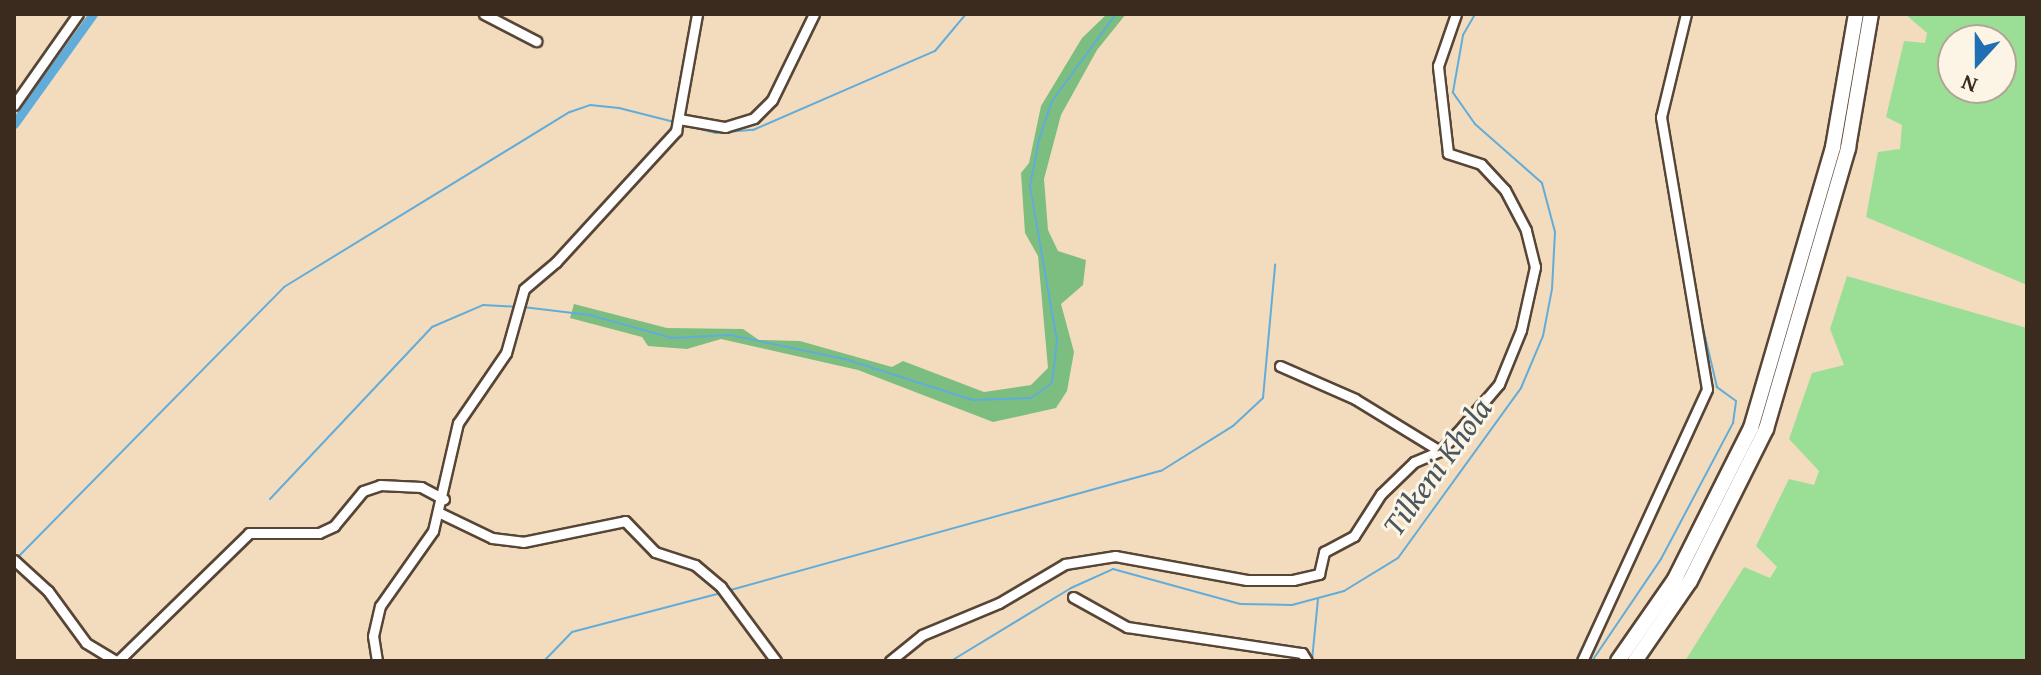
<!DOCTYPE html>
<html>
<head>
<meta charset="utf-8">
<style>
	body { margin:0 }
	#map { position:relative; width:2041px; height:675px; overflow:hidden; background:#f3dcbd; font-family:"Gentium Book Plus",serif }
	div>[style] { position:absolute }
	.green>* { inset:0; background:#9bdf97 }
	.forest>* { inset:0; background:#7cbe80 }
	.stream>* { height:2px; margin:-1px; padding:0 1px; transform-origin:1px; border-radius:1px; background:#62acda }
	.canal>* { height:9px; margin:-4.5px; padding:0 4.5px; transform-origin:4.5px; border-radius:4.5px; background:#62acda }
	.roads { filter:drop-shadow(2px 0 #574536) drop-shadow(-2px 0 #574536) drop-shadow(0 2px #574536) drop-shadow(0 -2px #574536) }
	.minor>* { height:9px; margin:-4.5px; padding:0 4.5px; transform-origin:4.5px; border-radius:4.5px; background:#fff }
	.primary>* { height:14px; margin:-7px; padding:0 7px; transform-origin:7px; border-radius:7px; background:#fff }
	span { translate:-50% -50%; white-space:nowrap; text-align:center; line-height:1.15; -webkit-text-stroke:6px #fcf5e5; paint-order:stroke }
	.water-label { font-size:32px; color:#495860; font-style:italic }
	.frame { position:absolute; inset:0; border:16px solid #3b2a1e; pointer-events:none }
	.north { position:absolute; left:1937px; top:24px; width:80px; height:80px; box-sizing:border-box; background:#fcf5e5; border:2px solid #afa495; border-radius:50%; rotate:201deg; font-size:22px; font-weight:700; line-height:32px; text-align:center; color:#3b2a1e }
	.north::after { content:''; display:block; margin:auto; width:28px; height:36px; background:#1f6fb2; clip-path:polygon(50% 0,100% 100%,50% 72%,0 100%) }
</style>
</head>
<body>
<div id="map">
	<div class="green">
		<i style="clip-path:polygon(evenodd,1905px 14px,2027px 14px,2027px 285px,1866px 217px,1878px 152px,1900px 149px,1902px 125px,1886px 117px,1904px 41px,1925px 43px,1927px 33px,1905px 14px,1953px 40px,2001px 40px,2001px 88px,1953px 88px,1953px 40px)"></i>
		<i style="clip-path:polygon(1847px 276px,2027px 328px,2027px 661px,1685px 661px,1744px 567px,1770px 578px,1777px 567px,1756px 546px,1789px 479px,1814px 485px,1819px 471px,1789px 439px,1812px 373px,1844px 365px,1830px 329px)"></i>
	</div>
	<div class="forest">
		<i style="clip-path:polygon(1107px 14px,1126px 14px,1097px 50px,1061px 115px,1044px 179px,1048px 230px,1058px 251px,1086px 260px,1083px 285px,1061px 304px,1074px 352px,1067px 391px,1056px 408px,993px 422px,858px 370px,721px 339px,687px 349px,648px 346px,642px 337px,570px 318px,574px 304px,667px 328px,743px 329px,759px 340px,800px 341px,892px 367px,903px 361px,984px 392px,1031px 385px,1048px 368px,1038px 256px,1025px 233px,1021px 173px,1029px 163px,1041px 106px,1082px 38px)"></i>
	</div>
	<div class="stream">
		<i style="left:680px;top:124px;width:37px;rotate:14deg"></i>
		<i style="left:716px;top:133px;width:37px;rotate:-5deg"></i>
		<i style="left:753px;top:130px;width:198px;rotate:-23.5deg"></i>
		<i style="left:935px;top:51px;width:48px;rotate:-50deg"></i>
		<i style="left:523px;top:307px;width:67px;rotate:6.8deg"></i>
		<i style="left:590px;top:315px;width:85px;rotate:15.7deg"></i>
		<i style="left:672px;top:338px;width:58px;rotate:-3deg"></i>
		<i style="left:730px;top:335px;width:117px;rotate:11.8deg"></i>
		<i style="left:845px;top:359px;width:134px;rotate:17.8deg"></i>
		<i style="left:973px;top:400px;width:58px;rotate:-2deg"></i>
		<i style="left:1031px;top:398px;width:26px;rotate:-36deg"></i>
		<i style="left:1052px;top:383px;width:42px;rotate:-83.2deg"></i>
		<i style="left:1057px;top:341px;width:157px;rotate:-99.9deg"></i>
		<i style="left:1030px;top:186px;width:47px;rotate:-78.9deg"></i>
		<i style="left:1039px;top:140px;width:41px;rotate:-71.6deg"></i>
		<i style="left:1052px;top:101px;width:108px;rotate:-53.7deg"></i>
		<i style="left:270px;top:499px;width:236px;rotate:-46.7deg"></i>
		<i style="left:432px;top:327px;width:56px;rotate:-23.3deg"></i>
		<i style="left:483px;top:305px;width:34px;rotate:3deg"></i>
		<i style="left:18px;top:557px;width:379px;rotate:-45.4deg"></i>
		<i style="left:284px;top:287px;width:335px;rotate:-31.5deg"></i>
		<i style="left:570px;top:112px;width:21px;rotate:-19deg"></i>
		<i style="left:590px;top:105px;width:29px;rotate:6deg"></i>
		<i style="left:619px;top:108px;width:57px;rotate:14.3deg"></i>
		<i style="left:727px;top:591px;width:450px;rotate:-15.5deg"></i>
		<i style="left:1161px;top:471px;width:85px;rotate:-32deg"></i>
		<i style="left:1233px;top:426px;width:41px;rotate:-43deg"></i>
		<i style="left:1263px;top:398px;width:134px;rotate:-84.8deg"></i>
		<i style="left:1312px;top:660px;width:61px;rotate:-84.4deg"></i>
		<i style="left:544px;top:661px;width:40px;rotate:-46deg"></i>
		<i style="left:572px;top:632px;width:154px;rotate:-14.7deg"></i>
		<i style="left:951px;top:661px;width:140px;rotate:-31.3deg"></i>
		<i style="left:1071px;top:588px;width:46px;rotate:-24.3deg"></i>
		<i style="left:1113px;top:569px;width:132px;rotate:15.4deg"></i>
		<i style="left:1240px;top:604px;width:52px;rotate:1.1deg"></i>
		<i style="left:1292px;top:605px;width:54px;rotate:-15.1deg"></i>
		<i style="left:1344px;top:591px;width:63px;rotate:-31.4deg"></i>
		<i style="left:1398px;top:558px;width:210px;rotate:-54.1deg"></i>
		<i style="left:1521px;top:388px;width:56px;rotate:-67.1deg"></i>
		<i style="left:1543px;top:336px;width:48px;rotate:-79.2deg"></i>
		<i style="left:1552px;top:289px;width:57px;rotate:-87deg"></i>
		<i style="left:1555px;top:232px;width:51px;rotate:-104.9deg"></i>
		<i style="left:1542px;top:183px;width:89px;rotate:-138.6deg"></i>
		<i style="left:1475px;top:124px;width:39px;rotate:-125deg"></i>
		<i style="left:1453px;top:92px;width:58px;rotate:-80deg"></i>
		<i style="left:1463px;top:35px;width:24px;rotate:-60deg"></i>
		<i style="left:1592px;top:661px;width:123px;rotate:-55.9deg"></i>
		<i style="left:1661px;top:559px;width:154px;rotate:-62.1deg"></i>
		<i style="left:1733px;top:423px;width:22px;rotate:-82deg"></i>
		<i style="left:1736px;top:401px;width:24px;rotate:-144deg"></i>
		<i style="left:1717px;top:387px;width:96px;rotate:-103.3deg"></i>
	</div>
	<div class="canal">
		<i style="left:14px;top:124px;width:135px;rotate:-54.3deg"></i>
	</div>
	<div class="roads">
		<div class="minor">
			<i style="left:484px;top:14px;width:59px;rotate:27.4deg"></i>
			<i style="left:14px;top:105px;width:111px;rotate:-54.9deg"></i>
			<i style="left:679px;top:119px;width:47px;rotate:9.9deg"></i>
			<i style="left:725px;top:127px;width:30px;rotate:-17deg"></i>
			<i style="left:754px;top:118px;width:25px;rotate:-45deg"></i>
			<i style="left:772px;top:100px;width:96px;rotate:-64deg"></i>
			<i style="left:1280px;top:366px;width:82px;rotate:23.7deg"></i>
			<i style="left:1355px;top:399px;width:100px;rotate:31.5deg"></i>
			<i style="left:438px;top:512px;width:60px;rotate:25.7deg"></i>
			<i style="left:492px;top:538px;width:31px;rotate:7deg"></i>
			<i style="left:523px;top:542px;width:104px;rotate:-11.6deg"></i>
			<i style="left:625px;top:521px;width:43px;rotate:45.9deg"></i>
			<i style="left:655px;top:552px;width:42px;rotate:18deg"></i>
			<i style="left:695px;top:565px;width:34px;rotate:40deg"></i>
			<i style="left:721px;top:587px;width:92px;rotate:53.4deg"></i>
			<i style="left:14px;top:560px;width:46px;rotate:42.4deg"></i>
			<i style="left:48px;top:591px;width:64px;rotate:53.8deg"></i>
			<i style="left:86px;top:643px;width:35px;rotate:31deg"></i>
			<i style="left:1073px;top:597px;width:62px;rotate:29.1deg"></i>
			<i style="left:1127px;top:627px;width:177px;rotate:8.5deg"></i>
			<i style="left:1302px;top:653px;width:9px;rotate:58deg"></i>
			<i style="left:118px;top:661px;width:183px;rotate:-44.3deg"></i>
			<i style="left:249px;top:533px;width:70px"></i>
			<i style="left:319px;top:533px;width:17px;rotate:-25deg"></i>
			<i style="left:334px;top:526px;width:45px;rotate:-50.4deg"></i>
			<i style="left:363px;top:491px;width:18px;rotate:-19deg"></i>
			<i style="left:380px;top:485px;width:41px;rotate:2.8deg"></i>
			<i style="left:421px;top:487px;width:26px;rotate:28deg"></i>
			<i style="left:377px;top:661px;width:25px;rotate:-99deg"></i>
			<i style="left:373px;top:636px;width:31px;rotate:-77deg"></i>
			<i style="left:380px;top:606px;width:92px;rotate:-54.8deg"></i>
			<i style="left:433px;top:531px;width:111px;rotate:-77deg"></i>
			<i style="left:458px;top:423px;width:85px;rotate:-55.6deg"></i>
			<i style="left:506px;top:353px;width:66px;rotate:-74.3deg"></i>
			<i style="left:524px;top:289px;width:42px;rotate:-40.2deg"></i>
			<i style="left:556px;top:262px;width:178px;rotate:-47.5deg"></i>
			<i style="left:676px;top:131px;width:119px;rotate:-79.8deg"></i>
			<i style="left:890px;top:661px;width:41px;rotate:-39.1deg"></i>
			<i style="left:922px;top:635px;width:83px;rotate:-22.6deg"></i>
			<i style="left:999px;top:603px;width:77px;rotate:-30.6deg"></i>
			<i style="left:1065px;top:564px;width:51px;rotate:-9.1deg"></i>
			<i style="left:1115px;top:556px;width:134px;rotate:10.3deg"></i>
			<i style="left:1247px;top:580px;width:46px"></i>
			<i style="left:1293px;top:580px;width:27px;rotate:-13deg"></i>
			<i style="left:1319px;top:574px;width:23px;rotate:-77deg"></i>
			<i style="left:1324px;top:552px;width:34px;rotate:-28deg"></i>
			<i style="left:1354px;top:536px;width:50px;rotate:-57.3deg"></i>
			<i style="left:1381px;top:494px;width:46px;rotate:-44.1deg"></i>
			<i style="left:1414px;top:462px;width:28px;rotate:-23deg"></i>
			<i style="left:1440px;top:451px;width:26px;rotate:-47deg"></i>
			<i style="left:1458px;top:432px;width:63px;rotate:-49.5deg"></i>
			<i style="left:1499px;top:384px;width:58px;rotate:-67.8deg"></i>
			<i style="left:1521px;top:330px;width:65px;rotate:-77.5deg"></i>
			<i style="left:1535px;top:267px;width:38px;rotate:-104deg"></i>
			<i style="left:1526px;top:230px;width:45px;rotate:-117.7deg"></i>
			<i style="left:1505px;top:190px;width:35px;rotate:-133deg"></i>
			<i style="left:1481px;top:164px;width:35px;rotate:-162deg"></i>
			<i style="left:1448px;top:153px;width:88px;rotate:-96.6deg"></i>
			<i style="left:1438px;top:66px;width:55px;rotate:-70.9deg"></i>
			<i style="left:1582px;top:661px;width:299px;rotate:-65.3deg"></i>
			<i style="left:1707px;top:389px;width:276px;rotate:-99.6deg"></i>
			<i style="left:1661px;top:117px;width:106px;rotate:-76.4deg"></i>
		</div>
		<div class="primary">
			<i style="left:1618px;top:661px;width:100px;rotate:-55.2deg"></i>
			<i style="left:1675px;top:579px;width:169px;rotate:-63.3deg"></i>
			<i style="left:1751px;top:428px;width:293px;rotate:-73.7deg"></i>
			<i style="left:1833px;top:147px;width:135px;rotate:-80.2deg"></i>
			<i style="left:1635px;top:661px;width:97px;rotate:-55.5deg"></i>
			<i style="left:1690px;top:581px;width:170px;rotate:-63.4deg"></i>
			<i style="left:1766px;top:429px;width:293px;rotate:-73.7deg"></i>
			<i style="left:1848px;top:148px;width:136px;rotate:-80.3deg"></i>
		</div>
	</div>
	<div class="water-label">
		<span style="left:1437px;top:467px;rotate:-54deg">Tilkeni Khola</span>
	</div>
	<div class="frame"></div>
	<div class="north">N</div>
</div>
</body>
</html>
